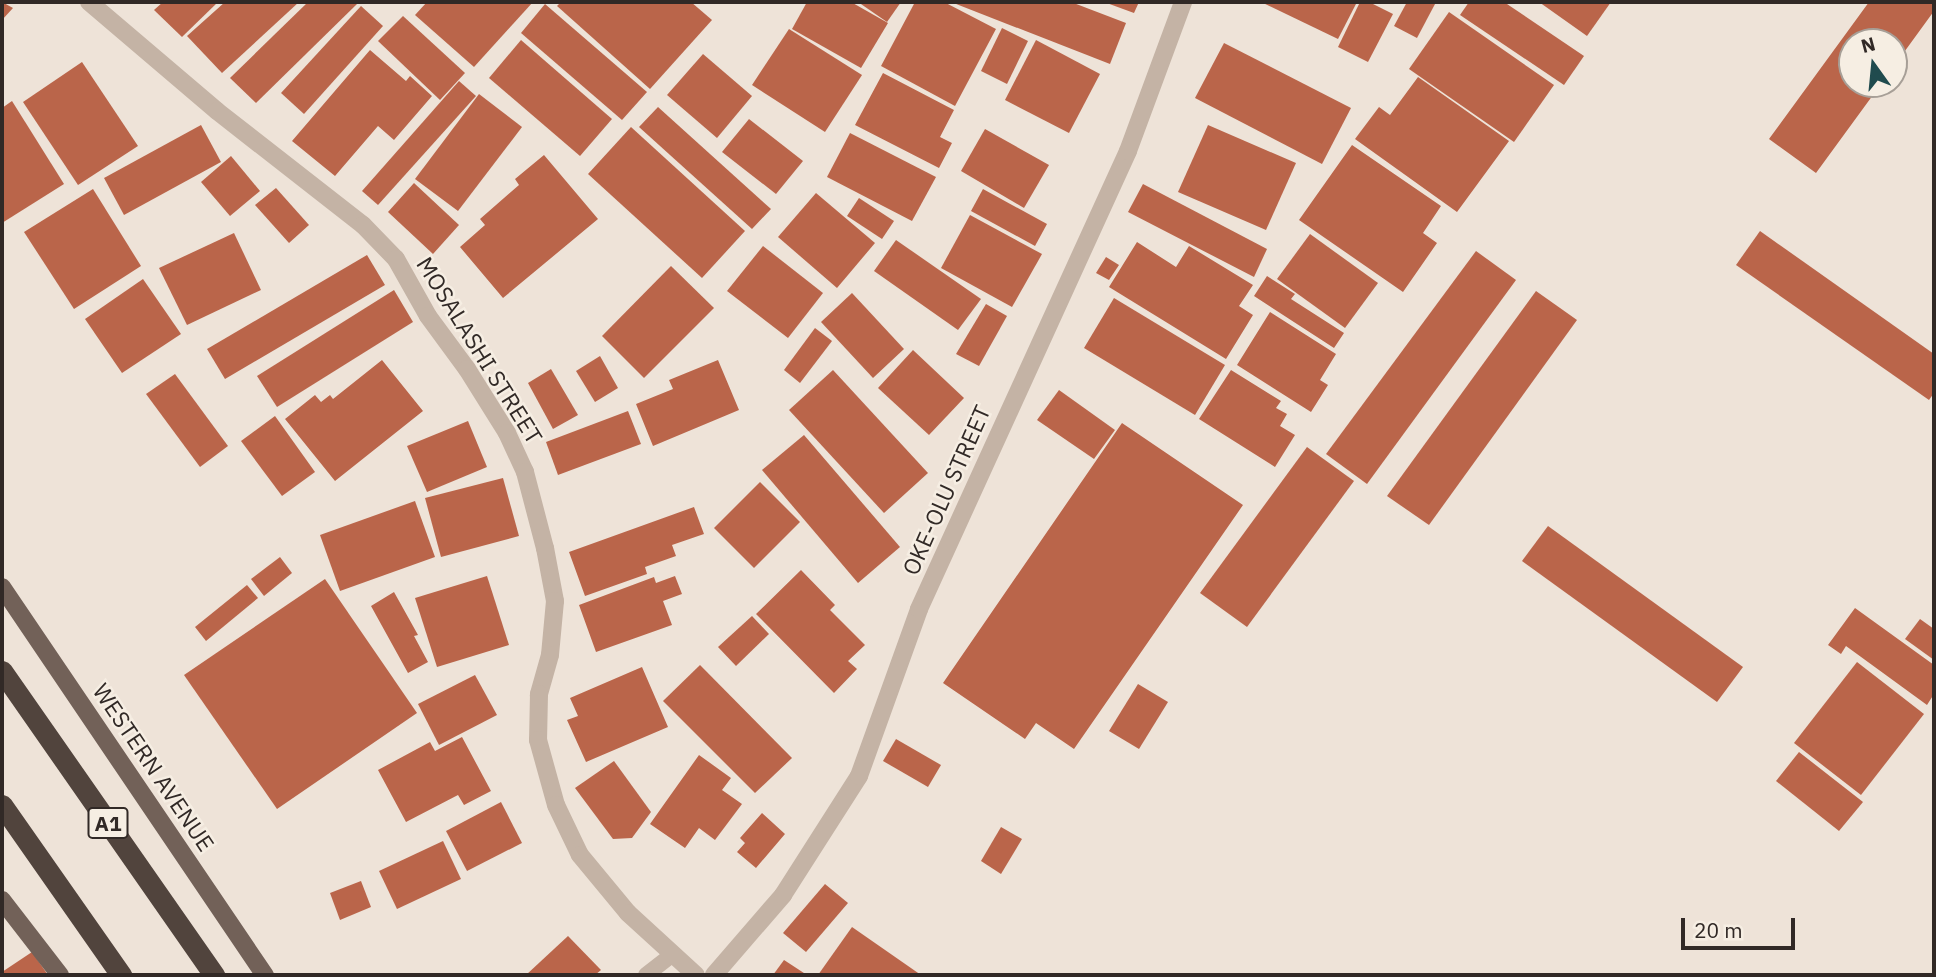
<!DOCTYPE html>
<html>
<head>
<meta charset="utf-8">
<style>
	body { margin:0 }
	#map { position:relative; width:1936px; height:977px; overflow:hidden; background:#eee3d8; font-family:"IBM Plex Sans",sans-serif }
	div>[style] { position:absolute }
	.building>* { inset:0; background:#ba654a }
	.lane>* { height:16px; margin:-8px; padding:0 8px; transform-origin:8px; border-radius:8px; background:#c4b3a5 }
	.street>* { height:18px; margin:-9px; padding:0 9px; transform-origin:9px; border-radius:9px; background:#c4b3a5 }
	.primary>* { height:18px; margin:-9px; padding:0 9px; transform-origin:9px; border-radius:9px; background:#726158 }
	.highway>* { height:21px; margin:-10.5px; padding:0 10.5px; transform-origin:10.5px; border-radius:10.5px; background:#51443d }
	span { translate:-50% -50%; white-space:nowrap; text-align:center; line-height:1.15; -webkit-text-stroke:5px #f6eee3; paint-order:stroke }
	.shield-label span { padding:2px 5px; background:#f6eee3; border:2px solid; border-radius:5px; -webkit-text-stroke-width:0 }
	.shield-label { font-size:21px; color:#312926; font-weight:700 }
	.street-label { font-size:23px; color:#312926 }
	.frame { position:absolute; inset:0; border:4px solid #312926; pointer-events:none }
	.north { position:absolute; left:1838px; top:28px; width:70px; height:70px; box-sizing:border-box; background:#f6eee3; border:2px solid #a79f97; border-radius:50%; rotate:345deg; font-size:19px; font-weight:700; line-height:28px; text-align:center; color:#312926 }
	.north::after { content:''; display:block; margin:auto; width:24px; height:32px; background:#204b4e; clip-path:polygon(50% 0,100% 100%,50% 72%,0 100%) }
	.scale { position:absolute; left:1681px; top:918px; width:114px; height:32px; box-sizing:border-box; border:4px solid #312926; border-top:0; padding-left:9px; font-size:21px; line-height:24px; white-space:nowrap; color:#312926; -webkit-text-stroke:5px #f6eee3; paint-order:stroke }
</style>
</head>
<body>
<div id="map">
	<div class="building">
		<i style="clip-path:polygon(2px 2px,13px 8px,2px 20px)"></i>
		<i style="clip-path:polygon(163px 2px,218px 2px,182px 37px,154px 10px)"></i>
		<i style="clip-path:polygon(225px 2px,299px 2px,222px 73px,187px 36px)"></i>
		<i style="clip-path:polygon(308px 2px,354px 2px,357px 4px,256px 103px,230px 78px)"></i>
		<i style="clip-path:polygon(427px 2px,533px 2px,474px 67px,415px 15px)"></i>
		<i style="clip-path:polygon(561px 2px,691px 2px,712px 20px,650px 89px,557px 6px)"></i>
		<i style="clip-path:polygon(807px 2px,851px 2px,888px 23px,861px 68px,792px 29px)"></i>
		<i style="clip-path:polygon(858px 2px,901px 2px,887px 22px)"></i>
		<i style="clip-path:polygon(915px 2px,944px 2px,996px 29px,955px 106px,881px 66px)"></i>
		<i style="clip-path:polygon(951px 2px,1071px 2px,1126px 23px,1110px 64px)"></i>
		<i style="clip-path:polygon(1104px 2px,1139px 2px,1134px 13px)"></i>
		<i style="clip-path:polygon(1261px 2px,1357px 2px,1338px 39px)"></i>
		<i style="clip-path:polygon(1360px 2px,1369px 2px,1393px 14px,1368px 62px,1338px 47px)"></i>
		<i style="clip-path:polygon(1407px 2px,1435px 4px,1417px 38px,1394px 26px)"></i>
		<i style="clip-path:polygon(1469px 2px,1504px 2px,1584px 56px,1564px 85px,1460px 15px)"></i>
		<i style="clip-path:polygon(1539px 2px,1611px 2px,1587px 36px)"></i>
		<i style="clip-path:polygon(1869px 2px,1934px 2px,1934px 11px,1894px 66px,1894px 42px,1852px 42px,1852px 84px,1881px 84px,1816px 173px,1769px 139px)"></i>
		<i style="clip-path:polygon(545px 4px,647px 92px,622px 120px,521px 33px)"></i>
		<i style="clip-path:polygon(361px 6px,383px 26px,304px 114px,281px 93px)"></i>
		<i style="clip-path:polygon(1449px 12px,1554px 85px,1514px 142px,1409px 69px)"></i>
		<i style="clip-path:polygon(403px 16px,465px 73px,440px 100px,378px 41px)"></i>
		<i style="clip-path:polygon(1002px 28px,1028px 41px,1007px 84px,981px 71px)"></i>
		<i style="clip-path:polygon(789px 29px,862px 75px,825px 132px,752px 85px)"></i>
		<i style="clip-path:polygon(521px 40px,612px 119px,580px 156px,489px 78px)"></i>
		<i style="clip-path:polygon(1036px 40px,1100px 74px,1069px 133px,1005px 100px)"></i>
		<i style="clip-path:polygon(1224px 43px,1351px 108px,1322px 164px,1195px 98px)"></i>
		<i style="clip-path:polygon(370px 50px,406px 81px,410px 76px,432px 96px,394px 140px,378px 126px,335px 176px,292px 141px)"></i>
		<i style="clip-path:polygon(703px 54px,752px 96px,717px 138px,667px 95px)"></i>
		<i style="clip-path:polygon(82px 62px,138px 146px,78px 185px,23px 102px)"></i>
		<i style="clip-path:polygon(883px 73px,954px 110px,940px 137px,952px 143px,939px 168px,855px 125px)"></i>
		<i style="clip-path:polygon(1418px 77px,1509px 141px,1457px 212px,1355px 139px,1379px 107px,1390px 115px)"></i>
		<i style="clip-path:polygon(459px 81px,476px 96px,378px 205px,362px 191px)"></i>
		<i style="clip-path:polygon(479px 94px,522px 127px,458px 211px,415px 179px)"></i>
		<i style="clip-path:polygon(12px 101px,64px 184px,2px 223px,2px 108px)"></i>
		<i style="clip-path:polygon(658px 107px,771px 209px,752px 229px,639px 127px)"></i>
		<i style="clip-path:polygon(749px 119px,803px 161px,776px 194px,722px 152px)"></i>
		<i style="clip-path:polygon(201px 125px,221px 162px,124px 215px,104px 178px)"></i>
		<i style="clip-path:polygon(1208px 125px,1296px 163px,1266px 230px,1178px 192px)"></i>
		<i style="clip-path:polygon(631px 127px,745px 231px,702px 278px,588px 174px)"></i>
		<i style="clip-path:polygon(985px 129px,1049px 165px,1024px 208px,961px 171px)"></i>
		<i style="clip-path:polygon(850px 133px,936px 177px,912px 221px,827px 177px)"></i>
		<i style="clip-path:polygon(1352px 145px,1441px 206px,1423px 233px,1437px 243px,1403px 292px,1299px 220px)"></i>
		<i style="clip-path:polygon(544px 155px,598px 219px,503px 298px,460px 247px,485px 225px,480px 219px,519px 185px,515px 179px)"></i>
		<i style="clip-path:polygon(231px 156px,260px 191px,230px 216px,201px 182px)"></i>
		<i style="clip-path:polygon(414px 183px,459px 225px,433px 254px,388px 212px)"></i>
		<i style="clip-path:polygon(1143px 184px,1267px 249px,1254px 277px,1128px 212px)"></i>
		<i style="clip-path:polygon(276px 188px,309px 225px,289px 243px,255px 205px)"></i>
		<i style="clip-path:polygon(93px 189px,141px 266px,74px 309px,24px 232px)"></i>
		<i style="clip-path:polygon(983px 189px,1047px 224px,1035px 246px,971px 211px)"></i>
		<i style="clip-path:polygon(816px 193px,875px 243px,837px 288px,778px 237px)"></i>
		<i style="clip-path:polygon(859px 198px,894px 221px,882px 239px,847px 216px)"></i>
		<i style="clip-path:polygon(970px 215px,1042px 254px,1012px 307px,941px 268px)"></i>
		<i style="clip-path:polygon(1760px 231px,1934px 354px,1934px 393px,1929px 400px,1736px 265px)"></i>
		<i style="clip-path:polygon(234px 233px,261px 290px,187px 325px,159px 268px)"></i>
		<i style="clip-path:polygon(1310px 234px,1378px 283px,1345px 328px,1277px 279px)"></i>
		<i style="clip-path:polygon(896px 240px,981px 299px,958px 330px,874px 271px)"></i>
		<i style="clip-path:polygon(1137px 242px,1176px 267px,1189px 246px,1253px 285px,1239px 306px,1253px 315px,1226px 359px,1109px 287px)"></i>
		<i style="clip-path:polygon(763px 246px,823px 293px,788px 338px,727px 291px)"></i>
		<i style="clip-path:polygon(1476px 251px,1516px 280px,1367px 484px,1326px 454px)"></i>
		<i style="clip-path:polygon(367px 255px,385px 285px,225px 379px,207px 349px)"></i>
		<i style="clip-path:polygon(1106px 257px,1119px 265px,1109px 280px,1096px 273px)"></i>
		<i style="clip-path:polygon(671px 266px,714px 308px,644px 378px,602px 336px)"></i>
		<i style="clip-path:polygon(1267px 276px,1295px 294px,1291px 299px,1344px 333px,1334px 348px,1254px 296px)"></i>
		<i style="clip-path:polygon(143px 279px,181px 334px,122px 373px,85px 319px)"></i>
		<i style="clip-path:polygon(394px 290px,413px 322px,277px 407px,257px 376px)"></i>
		<i style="clip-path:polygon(1536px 291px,1577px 320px,1429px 525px,1387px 496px)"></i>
		<i style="clip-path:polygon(852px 293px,904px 349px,873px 378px,821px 322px)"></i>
		<i style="clip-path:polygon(1114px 298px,1225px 365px,1195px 415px,1084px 348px)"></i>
		<i style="clip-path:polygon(986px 304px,1007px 316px,979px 366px,956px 354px)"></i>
		<i style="clip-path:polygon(1270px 312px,1336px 354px,1320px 380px,1328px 385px,1311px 412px,1237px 365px)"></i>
		<i style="clip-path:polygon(815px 328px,832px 341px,800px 383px,784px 370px)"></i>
		<i style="clip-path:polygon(913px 350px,964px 398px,929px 435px,878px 388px)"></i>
		<i style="clip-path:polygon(600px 356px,618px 388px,595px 402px,576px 371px)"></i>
		<i style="clip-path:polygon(382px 360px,423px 411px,335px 481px,285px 419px,315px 395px,321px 402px,330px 395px,333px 399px)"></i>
		<i style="clip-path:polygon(718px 360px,739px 410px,653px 446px,636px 404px,673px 389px,669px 380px)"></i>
		<i style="clip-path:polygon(551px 369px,578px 415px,553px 429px,528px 383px)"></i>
		<i style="clip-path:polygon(833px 370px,928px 473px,884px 513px,789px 410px)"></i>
		<i style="clip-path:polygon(1231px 370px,1281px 401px,1276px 408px,1287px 414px,1280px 426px,1295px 435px,1275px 467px,1199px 419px)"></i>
		<i style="clip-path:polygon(175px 374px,228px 446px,200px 467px,146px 394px)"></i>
		<i style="clip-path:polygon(1059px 390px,1115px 430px,1094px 459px,1037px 420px)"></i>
		<i style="clip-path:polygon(628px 411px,641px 444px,558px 475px,546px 442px)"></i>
		<i style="clip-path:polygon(275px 416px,315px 472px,282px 496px,241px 441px)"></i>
		<i style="clip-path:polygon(468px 421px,487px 467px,427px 492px,407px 446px)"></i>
		<i style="clip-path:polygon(1122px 423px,1243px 505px,1074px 749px,1036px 723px,1025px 739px,943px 683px)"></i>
		<i style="clip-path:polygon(804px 435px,900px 547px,858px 583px,762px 470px)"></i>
		<i style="clip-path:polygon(1307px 447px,1354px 481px,1247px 627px,1200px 593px)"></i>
		<i style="clip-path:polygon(503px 478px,519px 536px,441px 557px,425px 498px)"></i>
		<i style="clip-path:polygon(760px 482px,800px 522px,754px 568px,714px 528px)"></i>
		<i style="clip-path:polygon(415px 501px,435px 557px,340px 591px,320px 535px)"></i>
		<i style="clip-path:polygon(694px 507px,704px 534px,672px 545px,676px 556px,645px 567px,647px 574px,585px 596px,569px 552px)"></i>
		<i style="clip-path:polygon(1548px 526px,1743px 667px,1717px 702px,1522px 561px)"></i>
		<i style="clip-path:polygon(280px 557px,292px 573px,264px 596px,251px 579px)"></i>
		<i style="clip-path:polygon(801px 570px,835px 605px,830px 610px,865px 645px,848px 661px,857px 669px,834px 693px,756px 614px)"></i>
		<i style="clip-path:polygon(487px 576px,509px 645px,437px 667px,415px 598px)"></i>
		<i style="clip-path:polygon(675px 576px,682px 594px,663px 601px,672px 625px,596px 652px,579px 605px,654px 577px,656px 583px)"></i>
		<i style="clip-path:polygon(325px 579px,417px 713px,277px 809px,184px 675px)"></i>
		<i style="clip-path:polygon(247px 585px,258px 598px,206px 641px,195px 627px)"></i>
		<i style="clip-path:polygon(394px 592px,418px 635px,414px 636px,428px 662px,408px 673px,371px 606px)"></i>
		<i style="clip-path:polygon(1855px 608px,1934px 665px,1934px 694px,1927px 705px,1846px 646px,1841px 654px,1828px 645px)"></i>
		<i style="clip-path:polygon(752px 616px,769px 634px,736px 666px,718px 647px)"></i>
		<i style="clip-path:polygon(1920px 619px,1934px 629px,1934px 660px,1905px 639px)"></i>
		<i style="clip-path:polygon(1857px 662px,1924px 714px,1861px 795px,1794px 743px)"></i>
		<i style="clip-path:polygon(700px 665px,792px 758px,755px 793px,663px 701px)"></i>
		<i style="clip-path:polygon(642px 667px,668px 727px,586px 762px,567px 720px,578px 716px,570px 698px)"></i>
		<i style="clip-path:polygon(475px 675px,497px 715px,439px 745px,418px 704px)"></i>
		<i style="clip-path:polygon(1138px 684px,1168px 702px,1139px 749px,1109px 731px)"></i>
		<i style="clip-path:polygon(462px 737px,491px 791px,464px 805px,458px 795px,406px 822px,378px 770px,430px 742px,435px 751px)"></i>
		<i style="clip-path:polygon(896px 739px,941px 765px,928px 787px,883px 761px)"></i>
		<i style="clip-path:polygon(1799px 752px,1863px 802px,1839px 831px,1776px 781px)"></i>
		<i style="clip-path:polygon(699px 755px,731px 778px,722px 790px,742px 804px,715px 840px,699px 828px,685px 848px,650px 824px)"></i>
		<i style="clip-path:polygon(614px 761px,651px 812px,632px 838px,613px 839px,575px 788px)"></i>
		<i style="clip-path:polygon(501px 802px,522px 843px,467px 871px,446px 831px)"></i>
		<i style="clip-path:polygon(762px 813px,785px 834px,756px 868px,737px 852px,745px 843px,740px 838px)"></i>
		<i style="clip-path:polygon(1001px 827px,1022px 839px,1001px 874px,981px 861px)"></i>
		<i style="clip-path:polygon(443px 841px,461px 879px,397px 909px,379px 871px)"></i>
		<i style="clip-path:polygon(361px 881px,371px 907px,340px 920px,330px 893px)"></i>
		<i style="clip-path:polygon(825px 884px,848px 903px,806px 952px,783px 933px)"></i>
		<i style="clip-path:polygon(852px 927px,921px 975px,818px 975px)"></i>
		<i style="clip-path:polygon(568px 936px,601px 970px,595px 975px,526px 975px)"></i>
		<i style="clip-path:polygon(32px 952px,48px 975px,2px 975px,2px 972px)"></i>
		<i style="clip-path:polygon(784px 960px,807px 975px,773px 975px)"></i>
	</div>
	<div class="lane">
		<i style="left:646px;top:975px;width:33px;rotate:-38deg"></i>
	</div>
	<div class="street">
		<i style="left:89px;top:2px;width:168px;rotate:40.4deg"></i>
		<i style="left:217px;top:111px;width:185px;rotate:38deg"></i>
		<i style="left:363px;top:225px;width:47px;rotate:45.9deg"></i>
		<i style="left:396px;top:259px;width:65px;rotate:60.7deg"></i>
		<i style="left:428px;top:316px;width:66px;rotate:53.7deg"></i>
		<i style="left:467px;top:369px;width:75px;rotate:58deg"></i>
		<i style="left:507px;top:433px;width:43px;rotate:65.2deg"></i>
		<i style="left:525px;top:472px;width:79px;rotate:75.3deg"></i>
		<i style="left:545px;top:548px;width:54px;rotate:79.3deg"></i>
		<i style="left:555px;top:601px;width:54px;rotate:95.3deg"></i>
		<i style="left:550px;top:655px;width:41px;rotate:105.8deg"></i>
		<i style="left:539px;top:694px;width:46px;rotate:91.2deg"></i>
		<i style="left:538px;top:740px;width:67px;rotate:74.5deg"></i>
		<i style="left:556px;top:805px;width:55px;rotate:64.4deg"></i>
		<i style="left:580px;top:855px;width:75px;rotate:50.4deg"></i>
		<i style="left:628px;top:913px;width:92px;rotate:42.4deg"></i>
		<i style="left:714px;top:975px;width:106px;rotate:-49.2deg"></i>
		<i style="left:783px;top:895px;width:141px;rotate:-57.4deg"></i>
		<i style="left:859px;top:776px;width:177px;rotate:-70.2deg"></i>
		<i style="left:919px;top:609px;width:503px;rotate:-65.47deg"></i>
		<i style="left:1128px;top:151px;width:159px;rotate:-69.7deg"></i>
	</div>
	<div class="primary">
		<i style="left:2px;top:587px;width:469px;rotate:55.9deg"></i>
		<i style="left:2px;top:900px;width:95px;rotate:52.3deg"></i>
	</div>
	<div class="highway">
		<i style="left:2px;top:671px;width:371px;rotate:55.1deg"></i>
		<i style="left:2px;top:805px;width:208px;rotate:55deg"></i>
	</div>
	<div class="shield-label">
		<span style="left:108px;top:823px">A1</span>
	</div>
	<div class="street-label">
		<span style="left:480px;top:350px;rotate:58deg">MOSALASHI STREET</span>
		<span style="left:946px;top:490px;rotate:-66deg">OKE-OLU STREET</span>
		<span style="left:154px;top:767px;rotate:56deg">WESTERN AVENUE</span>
	</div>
	<div class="frame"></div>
	<div class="north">N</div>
	<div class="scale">20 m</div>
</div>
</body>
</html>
